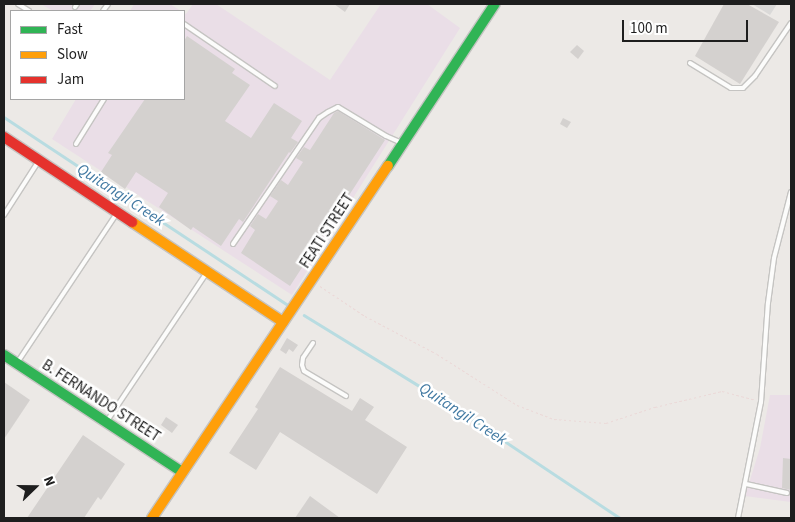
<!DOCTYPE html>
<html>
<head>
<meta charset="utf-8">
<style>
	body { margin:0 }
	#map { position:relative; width:795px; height:522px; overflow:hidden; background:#ece9e6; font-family:"Source Sans 3",sans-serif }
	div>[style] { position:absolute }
	.industrial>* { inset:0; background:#eadee7 }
	.religious>* { inset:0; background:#dad9d8 }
	.stream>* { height:2.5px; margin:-1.25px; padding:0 1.25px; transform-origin:1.25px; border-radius:1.25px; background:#b8dce1 }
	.building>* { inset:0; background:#d4d1cf }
	.path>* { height:1px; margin-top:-0.5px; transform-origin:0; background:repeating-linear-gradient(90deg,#ebd9d8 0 2.5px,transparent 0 5px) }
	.roads { filter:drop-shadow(1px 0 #c5c4c2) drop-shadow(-1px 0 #c5c4c2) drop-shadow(0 1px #c5c4c2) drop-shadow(0 -1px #c5c4c2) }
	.lane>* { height:4px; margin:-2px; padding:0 2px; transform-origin:2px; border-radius:2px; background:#fcfcfb }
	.fast>* { height:10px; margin:-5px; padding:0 5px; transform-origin:5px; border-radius:5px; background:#30b455 }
	.slow>* { height:10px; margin:-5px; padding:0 5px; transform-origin:5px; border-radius:5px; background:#ff9f0a }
	.jam>* { height:10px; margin:-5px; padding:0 5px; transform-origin:5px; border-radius:5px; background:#e5322d }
	span { translate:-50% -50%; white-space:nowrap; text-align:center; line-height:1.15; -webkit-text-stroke:5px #fff; paint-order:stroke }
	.street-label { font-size:15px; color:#1e1e1e }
	.water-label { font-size:16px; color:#4179a2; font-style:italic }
	.frame { position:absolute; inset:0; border:5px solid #1e1e1e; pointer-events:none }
	.legend { position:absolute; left:10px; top:10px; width:175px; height:90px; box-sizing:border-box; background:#fff; border:1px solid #a5a5a5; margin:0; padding:6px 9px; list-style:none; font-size:15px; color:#1e1e1e }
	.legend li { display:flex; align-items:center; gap:10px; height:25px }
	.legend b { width:25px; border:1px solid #a5a5a5 }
	.north { position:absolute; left:10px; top:462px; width:50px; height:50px; -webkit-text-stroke:4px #fff; paint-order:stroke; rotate:68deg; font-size:14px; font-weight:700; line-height:20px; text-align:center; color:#1e1e1e }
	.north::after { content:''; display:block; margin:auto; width:18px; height:22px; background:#1e1e1e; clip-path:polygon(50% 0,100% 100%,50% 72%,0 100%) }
	.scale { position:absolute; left:622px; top:20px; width:126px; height:22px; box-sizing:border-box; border:2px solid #1e1e1e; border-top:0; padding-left:6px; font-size:15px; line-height:18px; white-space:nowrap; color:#1e1e1e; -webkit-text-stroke:4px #fff; paint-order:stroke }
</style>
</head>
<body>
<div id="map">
	<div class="industrial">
		<i style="clip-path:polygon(41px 4px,95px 4px,90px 11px,53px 11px)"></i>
		<i style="clip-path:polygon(134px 4px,170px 4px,181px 11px,130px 11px)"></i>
		<i style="clip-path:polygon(193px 4px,216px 4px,330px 80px,381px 4px,427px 4px,460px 28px,292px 295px,52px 139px,76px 99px,184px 99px,184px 13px,186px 14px)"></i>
		<i style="clip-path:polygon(770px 395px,791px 395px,791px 502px,745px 496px,760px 448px)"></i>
	</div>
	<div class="religious">
		<i style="clip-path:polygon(752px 4px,777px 4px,770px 15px)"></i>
	</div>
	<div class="stream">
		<i style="left:4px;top:117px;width:341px;rotate:33.5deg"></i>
		<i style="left:304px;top:315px;width:174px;rotate:31.6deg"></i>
		<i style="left:452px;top:406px;width:202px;rotate:33.7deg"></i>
	</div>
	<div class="building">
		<i style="clip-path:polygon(334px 4px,350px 4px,345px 12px)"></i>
		<i style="clip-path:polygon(724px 4px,747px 4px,779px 22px,740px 84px,695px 56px)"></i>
		<i style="clip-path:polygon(187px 36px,235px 69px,232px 73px,250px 85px,225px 121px,251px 138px,274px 103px,302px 121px,291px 138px,298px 142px,290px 153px,289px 152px,243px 222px,239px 219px,221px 246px,193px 227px,191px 230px,159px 207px,168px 193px,136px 172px,125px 189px,101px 172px,112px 155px,108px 153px,145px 99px,184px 99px,184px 41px)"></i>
		<i style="clip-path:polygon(577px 45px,584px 51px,578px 59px,570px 52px)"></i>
		<i style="clip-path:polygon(338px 111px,385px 140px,290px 286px,241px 253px,255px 230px,250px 226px,258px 214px,266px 219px,278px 201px,270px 196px,281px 180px,288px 185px,303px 162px,296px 158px,304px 147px,310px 150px,334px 113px)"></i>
		<i style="clip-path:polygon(563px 118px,571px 122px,567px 128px,560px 124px)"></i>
		<i style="clip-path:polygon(287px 338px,298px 345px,293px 352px,289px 349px,286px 354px,280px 350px)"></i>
		<i style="clip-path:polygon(280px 367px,352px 411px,360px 398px,374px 407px,365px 420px,407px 447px,377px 494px,280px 432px,256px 470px,229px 453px,258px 409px,255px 407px)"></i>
		<i style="clip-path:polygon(4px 382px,30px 400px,4px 439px)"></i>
		<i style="clip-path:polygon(166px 417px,178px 425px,172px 433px,161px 425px)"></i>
		<i style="clip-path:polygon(83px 435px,125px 464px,101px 500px,98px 497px,84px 518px,27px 518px)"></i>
		<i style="clip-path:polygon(783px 458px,791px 459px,791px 490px,782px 488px)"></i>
		<i style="clip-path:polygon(310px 496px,340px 518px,295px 518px)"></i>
	</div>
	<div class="path">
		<i style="left:320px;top:286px;width:54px;rotate:33.7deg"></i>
		<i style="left:365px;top:316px;width:81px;rotate:27.8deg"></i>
		<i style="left:437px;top:354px;width:95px;rotate:32.5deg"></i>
		<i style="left:517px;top:405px;width:40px;rotate:21deg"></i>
		<i style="left:554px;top:419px;width:52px;rotate:4.4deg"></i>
		<i style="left:606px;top:423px;width:52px;rotate:-18.1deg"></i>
		<i style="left:655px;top:407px;width:69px;rotate:-13.4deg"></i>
		<i style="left:722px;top:391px;width:35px;rotate:15deg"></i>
	</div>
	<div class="roads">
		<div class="lane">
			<i style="left:18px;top:4px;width:13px;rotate:32deg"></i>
			<i style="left:75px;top:7px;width:4px;rotate:-56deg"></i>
			<i style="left:103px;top:11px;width:9px;rotate:-54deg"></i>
			<i style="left:184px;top:24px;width:110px;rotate:34.3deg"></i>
			<i style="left:690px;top:63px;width:48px;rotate:31.4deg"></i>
			<i style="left:731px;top:88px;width:12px"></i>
			<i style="left:743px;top:88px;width:17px;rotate:-45deg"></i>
			<i style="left:755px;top:76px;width:64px;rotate:-55.8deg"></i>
			<i style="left:76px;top:144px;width:53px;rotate:-58.1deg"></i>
			<i style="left:4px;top:215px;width:63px;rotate:-57.3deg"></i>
			<i style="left:233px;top:244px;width:153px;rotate:-55.7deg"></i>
			<i style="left:319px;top:118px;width:11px;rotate:-34deg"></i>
			<i style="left:328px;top:112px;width:11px;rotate:-27deg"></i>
			<i style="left:338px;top:107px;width:56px;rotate:31.1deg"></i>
			<i style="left:386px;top:136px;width:17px;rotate:24deg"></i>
			<i style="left:313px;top:343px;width:18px;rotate:124deg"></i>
			<i style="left:303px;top:358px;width:7px;rotate:98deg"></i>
			<i style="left:302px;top:365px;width:6px;rotate:72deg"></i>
			<i style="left:304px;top:371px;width:49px;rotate:30.8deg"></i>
			<i style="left:17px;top:363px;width:180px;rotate:-56.3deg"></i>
			<i style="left:107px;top:421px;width:179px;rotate:-56.1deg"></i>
			<i style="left:746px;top:484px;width:42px;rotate:12.4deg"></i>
			<i style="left:738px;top:518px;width:118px;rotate:-78.8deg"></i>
			<i style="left:761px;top:402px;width:99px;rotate:-86deg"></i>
			<i style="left:768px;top:303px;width:45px;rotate:-82.4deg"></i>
			<i style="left:774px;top:258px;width:68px;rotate:-75.6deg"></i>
		</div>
		<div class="fast">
			<i style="left:388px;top:166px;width:194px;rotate:-56.6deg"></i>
			<i style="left:4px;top:355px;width:213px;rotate:33.3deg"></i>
		</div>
		<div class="slow">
			<i style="left:132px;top:222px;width:181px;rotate:33.5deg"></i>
			<i style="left:152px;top:518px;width:424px;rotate:-56.2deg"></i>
		</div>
		<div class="jam">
			<i style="left:4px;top:137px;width:154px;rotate:33.6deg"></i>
		</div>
	</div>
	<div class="street-label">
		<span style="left:327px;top:231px;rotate:-57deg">FEATI STREET</span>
		<span style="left:101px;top:401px;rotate:33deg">B. FERNANDO STREET</span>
	</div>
	<div class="water-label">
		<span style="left:121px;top:195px;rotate:33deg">Quitangil Creek</span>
		<span style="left:463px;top:414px;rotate:33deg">Quitangil Creek</span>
	</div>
	<div class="frame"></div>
	<ul class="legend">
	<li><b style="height:6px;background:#30b455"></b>Fast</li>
	<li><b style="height:6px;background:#ff9f0a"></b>Slow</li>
	<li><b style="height:6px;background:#e5322d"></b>Jam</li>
	</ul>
	<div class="north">N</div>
	<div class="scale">100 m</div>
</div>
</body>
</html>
